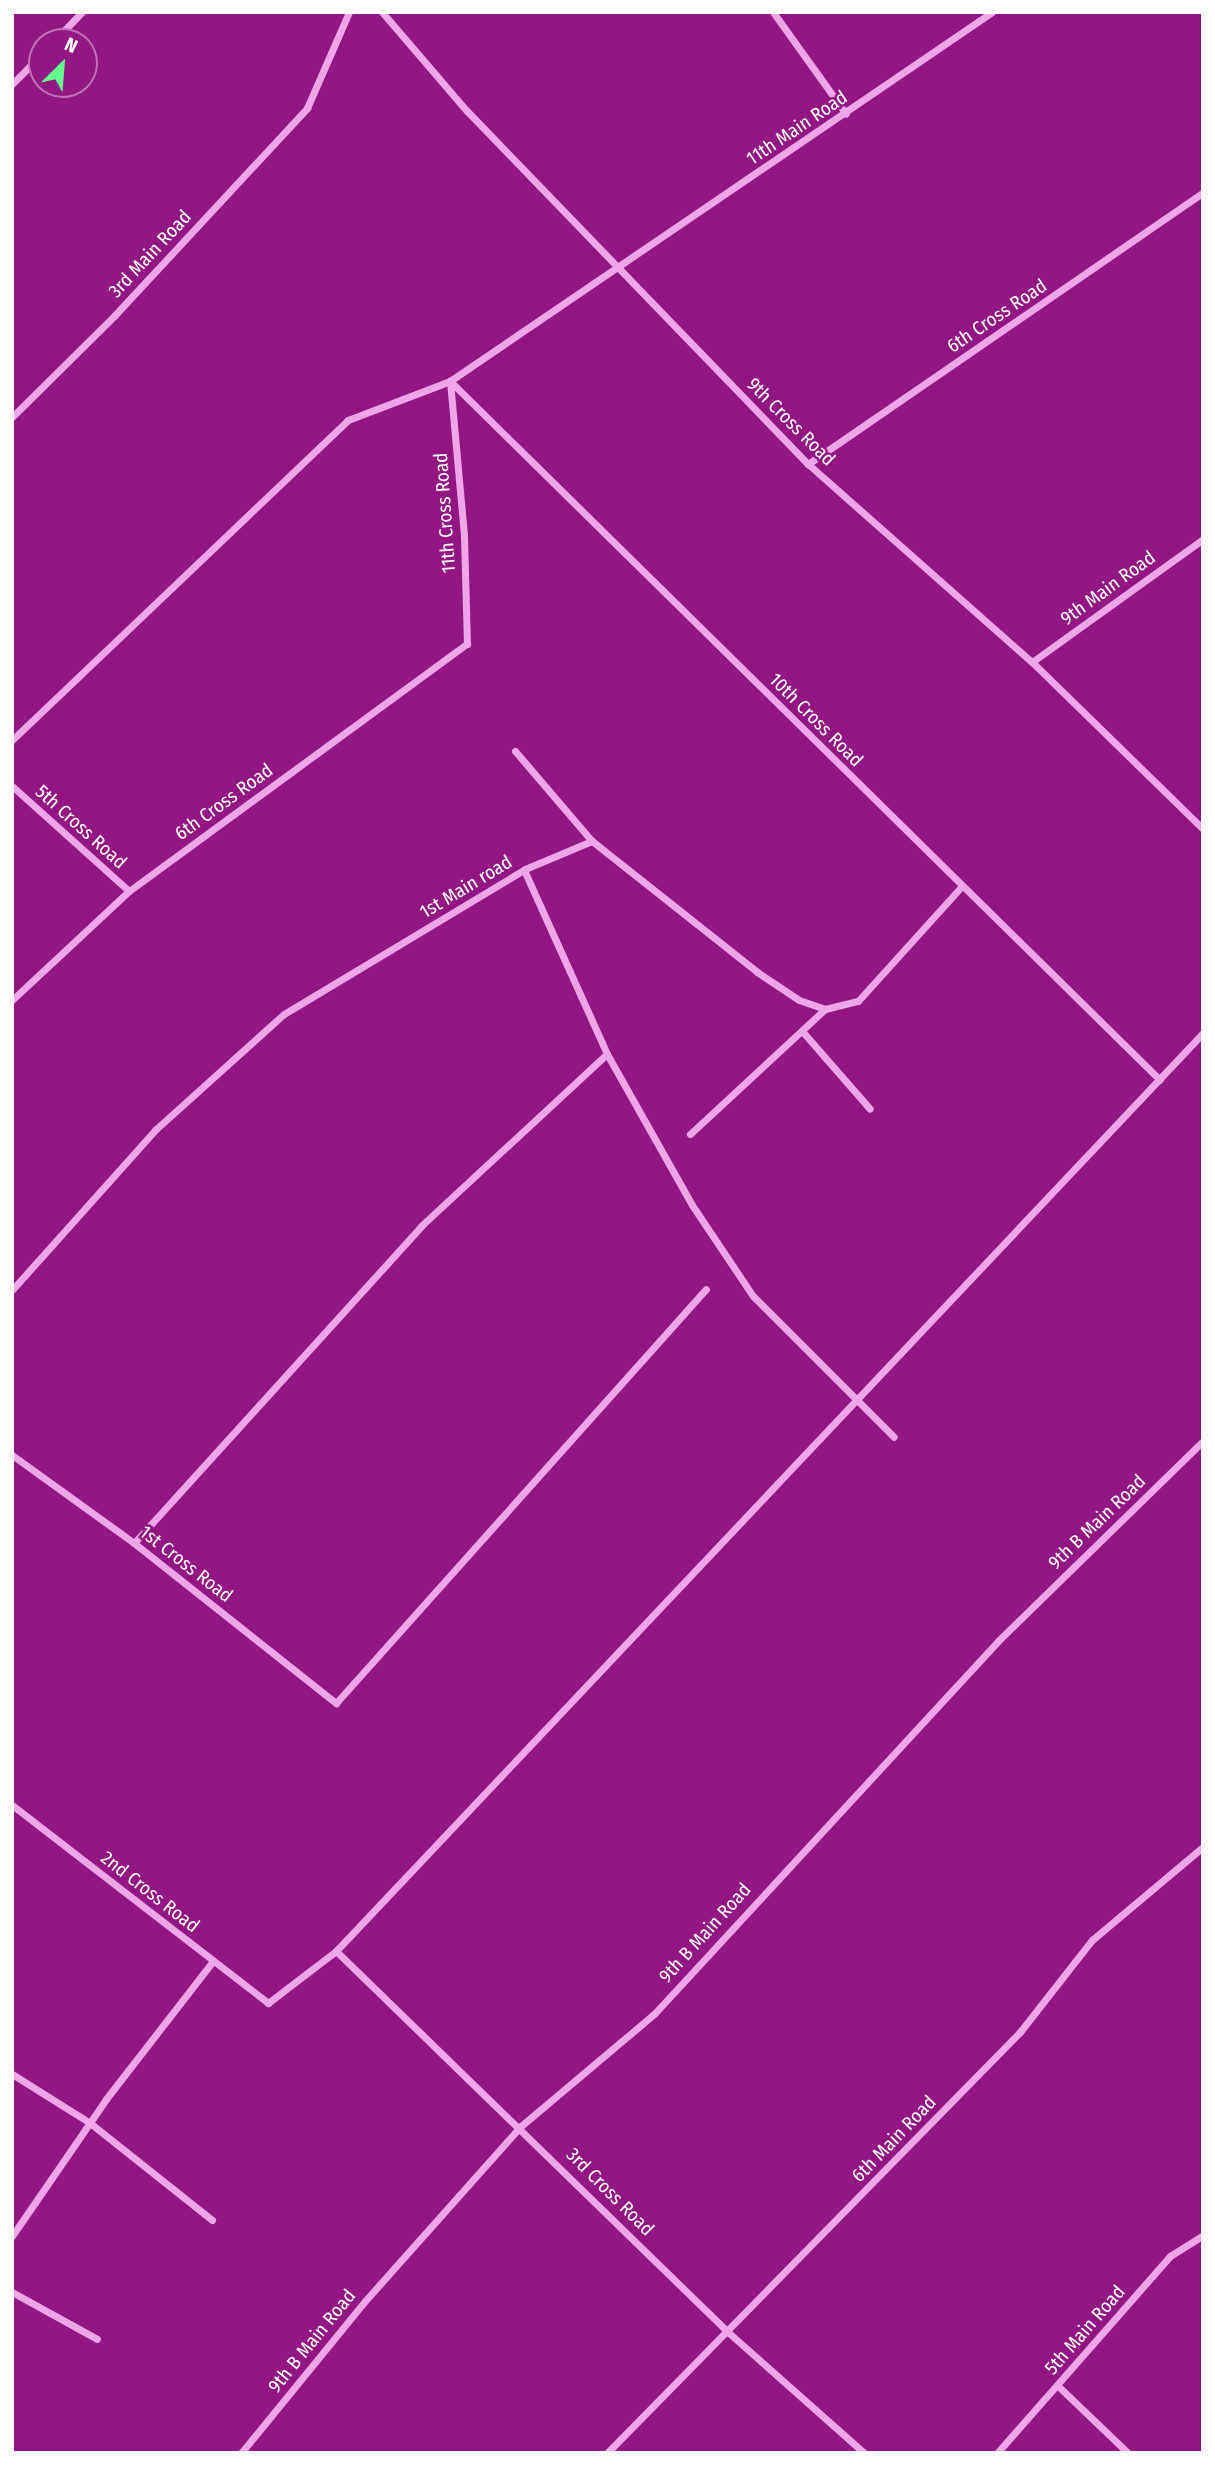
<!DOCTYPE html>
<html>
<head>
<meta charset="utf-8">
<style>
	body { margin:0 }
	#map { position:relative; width:1215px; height:2465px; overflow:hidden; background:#931685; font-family:"Fira Sans Condensed",sans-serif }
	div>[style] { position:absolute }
	.minor>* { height:7px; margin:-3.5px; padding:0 3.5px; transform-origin:3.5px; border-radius:3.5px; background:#f1a5e9 }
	span { translate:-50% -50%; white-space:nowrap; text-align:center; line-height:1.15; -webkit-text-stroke:5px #931685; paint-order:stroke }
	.street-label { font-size:19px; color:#fff }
	.frame { position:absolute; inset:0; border:14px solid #fff; pointer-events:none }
	.north { position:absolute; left:28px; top:28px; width:70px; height:70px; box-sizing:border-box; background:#931685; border:2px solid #be73b6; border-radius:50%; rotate:25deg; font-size:19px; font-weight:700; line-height:28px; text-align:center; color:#fff }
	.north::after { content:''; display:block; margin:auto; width:24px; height:32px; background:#65ff8d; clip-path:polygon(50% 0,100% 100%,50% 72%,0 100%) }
</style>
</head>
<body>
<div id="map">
	<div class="minor">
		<i style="left:382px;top:12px;width:130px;rotate:49.4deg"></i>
		<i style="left:467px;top:111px;width:491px;rotate:46deg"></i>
		<i style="left:808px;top:464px;width:299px;rotate:41.5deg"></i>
		<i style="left:1032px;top:662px;width:239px;rotate:44.3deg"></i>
		<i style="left:773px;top:12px;width:125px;rotate:54.4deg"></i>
		<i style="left:53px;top:42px;width:42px;rotate:-46deg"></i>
		<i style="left:12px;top:84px;width:42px;rotate:-45deg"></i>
		<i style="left:450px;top:381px;width:996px;rotate:44.55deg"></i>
		<i style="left:12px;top:417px;width:144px;rotate:-44.7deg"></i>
		<i style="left:114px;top:316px;width:284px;rotate:-47.1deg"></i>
		<i style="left:307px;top:108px;width:105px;rotate:-66.4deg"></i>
		<i style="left:808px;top:464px;width:479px;rotate:-34.5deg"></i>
		<i style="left:1032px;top:662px;width:211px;rotate:-35.7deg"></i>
		<i style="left:12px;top:740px;width:464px;rotate:-43.6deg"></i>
		<i style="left:348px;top:420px;width:109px;rotate:-20.9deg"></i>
		<i style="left:450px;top:381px;width:656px;rotate:-34.25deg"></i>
		<i style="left:515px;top:751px;width:118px;rotate:49.5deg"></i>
		<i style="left:12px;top:786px;width:157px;rotate:41.9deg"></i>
		<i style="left:524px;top:870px;width:202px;rotate:65.7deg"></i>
		<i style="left:607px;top:1054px;width:173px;rotate:60.6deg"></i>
		<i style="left:692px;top:1205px;width:110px;rotate:56.2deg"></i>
		<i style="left:753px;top:1296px;width:199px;rotate:45deg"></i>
		<i style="left:12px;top:1000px;width:160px;rotate:-43deg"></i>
		<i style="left:129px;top:891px;width:419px;rotate:-36.2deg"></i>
		<i style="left:467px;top:644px;width:109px;rotate:-91.6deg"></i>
		<i style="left:464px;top:535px;width:155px;rotate:-95.2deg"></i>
		<i style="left:802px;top:1031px;width:103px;rotate:48.9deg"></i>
		<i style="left:690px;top:1134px;width:184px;rotate:-42.8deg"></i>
		<i style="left:12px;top:1290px;width:215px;rotate:-48.2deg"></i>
		<i style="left:155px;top:1130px;width:173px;rotate:-42deg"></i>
		<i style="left:284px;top:1014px;width:281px;rotate:-31deg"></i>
		<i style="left:525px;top:869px;width:73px;rotate:-22.7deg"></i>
		<i style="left:592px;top:841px;width:211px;rotate:38.4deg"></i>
		<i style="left:757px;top:972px;width:50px;rotate:33.7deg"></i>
		<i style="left:799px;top:1000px;width:28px;rotate:19deg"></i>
		<i style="left:825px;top:1009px;width:34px;rotate:-14deg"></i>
		<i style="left:858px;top:1001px;width:155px;rotate:-47.9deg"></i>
		<i style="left:12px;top:1455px;width:150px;rotate:35.8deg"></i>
		<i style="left:134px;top:1543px;width:258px;rotate:38.4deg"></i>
		<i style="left:336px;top:1703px;width:555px;rotate:-48.21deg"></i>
		<i style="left:134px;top:1543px;width:428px;rotate:-47.8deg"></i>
		<i style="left:421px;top:1226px;width:253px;rotate:-42.8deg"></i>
		<i style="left:12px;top:1805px;width:324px;rotate:37.7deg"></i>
		<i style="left:268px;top:2003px;width:86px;rotate:-37.4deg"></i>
		<i style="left:336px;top:1951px;width:1263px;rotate:-46.64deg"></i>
		<i style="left:336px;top:1951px;width:548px;rotate:44.19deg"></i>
		<i style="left:729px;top:2333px;width:181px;rotate:41.6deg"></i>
		<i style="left:12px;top:2074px;width:92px;rotate:32.1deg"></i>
		<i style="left:90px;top:2123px;width:156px;rotate:38.5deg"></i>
		<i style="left:12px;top:2236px;width:166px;rotate:-55.5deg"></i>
		<i style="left:106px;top:2099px;width:175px;rotate:-52.2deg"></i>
		<i style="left:12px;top:2292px;width:97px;rotate:28.9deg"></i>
		<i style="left:1057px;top:2385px;width:98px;rotate:43.8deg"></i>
		<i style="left:241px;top:2453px;width:196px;rotate:-50.8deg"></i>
		<i style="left:365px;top:2301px;width:234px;rotate:-48.3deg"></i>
		<i style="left:521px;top:2126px;width:175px;rotate:-40.1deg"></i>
		<i style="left:655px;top:2013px;width:507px;rotate:-47.32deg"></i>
		<i style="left:999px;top:1640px;width:285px;rotate:-44.3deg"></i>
		<i style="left:607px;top:2453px;width:590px;rotate:-45.55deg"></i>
		<i style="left:1020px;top:2032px;width:117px;rotate:-52deg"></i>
		<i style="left:1092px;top:1940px;width:145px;rotate:-40deg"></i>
		<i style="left:997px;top:2453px;width:262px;rotate:-48.7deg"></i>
		<i style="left:1170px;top:2256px;width:39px;rotate:-32deg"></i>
	</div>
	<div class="street-label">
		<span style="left:797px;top:128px;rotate:-34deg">11th Main Road</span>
		<span style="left:150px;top:254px;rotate:-47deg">3rd Main Road</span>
		<span style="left:997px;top:316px;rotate:-34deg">6th Cross Road</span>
		<span style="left:791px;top:422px;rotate:45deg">9th Cross Road</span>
		<span style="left:445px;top:513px;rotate:-94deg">11th Cross Road</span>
		<span style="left:1108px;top:588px;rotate:-36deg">9th Main Road</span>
		<span style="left:816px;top:720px;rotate:45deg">10th Cross Road</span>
		<span style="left:224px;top:802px;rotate:-36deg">6th Cross Road</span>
		<span style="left:81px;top:827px;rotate:42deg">5th Cross Road</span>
		<span style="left:466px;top:887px;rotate:-31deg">1st Main road</span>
		<span style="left:1097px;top:1522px;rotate:-44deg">9th B Main Road</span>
		<span style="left:186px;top:1564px;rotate:38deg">1st Cross Road</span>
		<span style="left:150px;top:1892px;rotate:38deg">2nd Cross Road</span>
		<span style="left:705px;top:1933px;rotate:-48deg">9th B Main Road</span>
		<span style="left:894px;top:2139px;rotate:-46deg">6th Main Road</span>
		<span style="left:610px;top:2192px;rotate:45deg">3rd Cross Road</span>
		<span style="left:1085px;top:2330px;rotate:-49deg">5th Main Road</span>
		<span style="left:312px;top:2341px;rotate:-51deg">9th B Main Road</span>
	</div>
	<div class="frame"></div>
	<div class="north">N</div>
</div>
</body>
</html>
